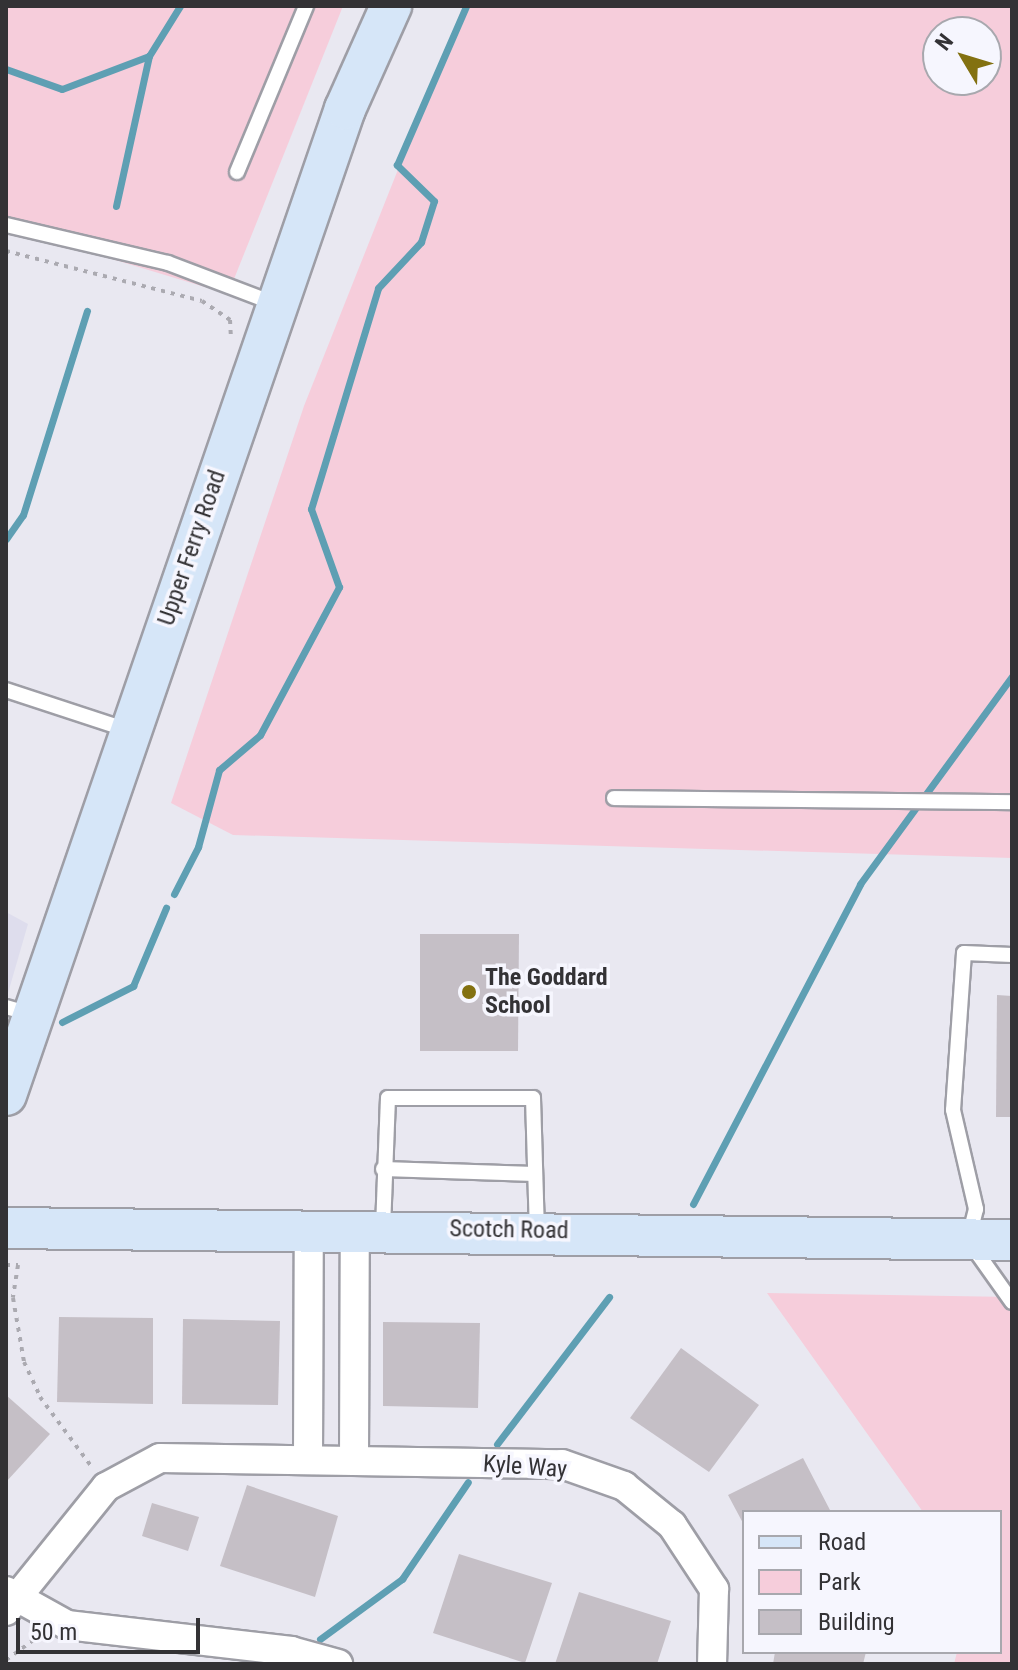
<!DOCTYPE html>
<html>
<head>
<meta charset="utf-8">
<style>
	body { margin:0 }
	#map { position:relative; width:1018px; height:1670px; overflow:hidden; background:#e9e8f1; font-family:"Roboto Condensed",sans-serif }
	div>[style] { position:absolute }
	.built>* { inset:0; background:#dedded }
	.green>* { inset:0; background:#f6cddb }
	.stream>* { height:7px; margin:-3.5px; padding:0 3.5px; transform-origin:3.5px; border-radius:3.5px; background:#5e9fb3 }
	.building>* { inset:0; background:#c5bfc6 }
	.path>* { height:4px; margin-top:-2px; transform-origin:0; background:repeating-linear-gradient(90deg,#abaab1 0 4px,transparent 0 10px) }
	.roads { filter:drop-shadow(2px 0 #9e9ea6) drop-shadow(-2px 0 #9e9ea6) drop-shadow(0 2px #9e9ea6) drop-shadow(0 -2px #9e9ea6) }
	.service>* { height:14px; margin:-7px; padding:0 7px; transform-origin:7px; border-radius:7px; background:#fff }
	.minor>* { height:28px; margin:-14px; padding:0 14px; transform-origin:14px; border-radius:14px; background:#fff }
	.secondary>* { height:40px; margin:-20px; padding:0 20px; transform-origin:20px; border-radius:20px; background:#d6e6f8 }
	.dots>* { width:22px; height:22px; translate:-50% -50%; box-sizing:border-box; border:4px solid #f6f6fe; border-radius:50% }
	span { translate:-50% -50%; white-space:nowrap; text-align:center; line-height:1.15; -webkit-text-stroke:7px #f6f6fe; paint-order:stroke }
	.street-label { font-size:24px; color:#333235 }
	.poi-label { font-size:24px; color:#333235; font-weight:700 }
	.left { translate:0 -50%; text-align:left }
	.frame { position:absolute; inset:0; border:8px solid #333235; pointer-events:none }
	.legend { position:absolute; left:742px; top:1510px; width:260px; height:144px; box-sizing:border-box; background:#f6f6fe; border:2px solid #a8a8ae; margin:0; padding:10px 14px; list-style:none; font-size:24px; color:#333235 }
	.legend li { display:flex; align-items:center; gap:16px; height:40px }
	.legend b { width:40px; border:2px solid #a8a8ae }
	.north { position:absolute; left:922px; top:16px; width:80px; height:80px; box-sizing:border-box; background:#f6f6fe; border:2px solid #a8a8ae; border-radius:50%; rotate:308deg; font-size:22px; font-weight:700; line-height:32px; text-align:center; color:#333235 }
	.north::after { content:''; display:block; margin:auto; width:28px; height:36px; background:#837111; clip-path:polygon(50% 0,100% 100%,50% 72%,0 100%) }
	.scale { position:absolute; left:16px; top:1618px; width:184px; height:36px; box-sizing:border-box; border:4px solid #333235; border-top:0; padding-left:10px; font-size:24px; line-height:28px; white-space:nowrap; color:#333235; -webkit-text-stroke:6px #f6f6fe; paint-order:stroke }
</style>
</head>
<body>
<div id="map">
	<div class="built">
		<i style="clip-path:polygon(6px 912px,28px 924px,6px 1000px)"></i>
	</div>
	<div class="green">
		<i style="clip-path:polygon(6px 6px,343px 6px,228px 294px,6px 227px)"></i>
		<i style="clip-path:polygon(evenodd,463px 6px,1012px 6px,1012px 858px,233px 835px,171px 803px,304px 406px,463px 6px,938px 32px,986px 32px,986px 80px,938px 80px,938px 32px)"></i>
		<i style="clip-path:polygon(767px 1293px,1012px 1297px,1012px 1664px,954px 1664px,957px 1652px,1000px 1652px,1000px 1512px,923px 1512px)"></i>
	</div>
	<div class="stream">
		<i style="left:6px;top:69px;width:59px;rotate:19.7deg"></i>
		<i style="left:62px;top:89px;width:93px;rotate:-20.8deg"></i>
		<i style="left:149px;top:56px;width:59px;rotate:-58.2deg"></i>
		<i style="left:116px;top:206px;width:154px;rotate:-77.6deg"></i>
		<i style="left:6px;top:539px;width:29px;rotate:-55deg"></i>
		<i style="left:23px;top:515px;width:214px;rotate:-72.6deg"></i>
		<i style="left:174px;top:894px;width:53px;rotate:-62.9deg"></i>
		<i style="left:198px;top:847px;width:80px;rotate:-74.7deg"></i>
		<i style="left:219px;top:770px;width:54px;rotate:-40.5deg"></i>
		<i style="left:260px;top:735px;width:168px;rotate:-61.9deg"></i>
		<i style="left:339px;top:587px;width:83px;rotate:-109.7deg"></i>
		<i style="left:311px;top:509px;width:231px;rotate:-73.1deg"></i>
		<i style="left:378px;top:288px;width:63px;rotate:-46.9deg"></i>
		<i style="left:421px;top:242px;width:43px;rotate:-72.4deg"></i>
		<i style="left:434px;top:201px;width:52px;rotate:-135.8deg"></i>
		<i style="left:397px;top:165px;width:173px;rotate:-66.5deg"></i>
		<i style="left:62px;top:1022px;width:80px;rotate:-26.9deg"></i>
		<i style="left:133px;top:986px;width:85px;rotate:-67.1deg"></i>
		<i style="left:693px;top:1204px;width:361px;rotate:-62.4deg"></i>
		<i style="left:860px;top:884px;width:258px;rotate:-53.8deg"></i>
		<i style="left:497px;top:1444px;width:185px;rotate:-52.7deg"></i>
		<i style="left:320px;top:1639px;width:102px;rotate:-36.2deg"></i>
		<i style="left:402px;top:1579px;width:117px;rotate:-55.8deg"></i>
	</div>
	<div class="building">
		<i style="clip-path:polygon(420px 934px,519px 934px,518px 1051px,420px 1051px)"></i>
		<i style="clip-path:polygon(997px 995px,1012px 996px,1012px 1117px,996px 1117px)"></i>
		<i style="clip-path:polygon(59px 1317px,153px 1318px,153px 1404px,57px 1402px)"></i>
		<i style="clip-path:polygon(183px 1319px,280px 1321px,278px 1405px,182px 1404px)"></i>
		<i style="clip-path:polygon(383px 1322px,480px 1323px,478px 1408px,383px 1406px)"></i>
		<i style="clip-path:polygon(681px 1348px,759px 1405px,709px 1472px,630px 1418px)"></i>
		<i style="clip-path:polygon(6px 1395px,50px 1434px,6px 1482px)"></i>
		<i style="clip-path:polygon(803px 1458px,831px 1512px,744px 1512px,744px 1525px,728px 1495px)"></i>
		<i style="clip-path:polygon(247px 1485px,338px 1516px,315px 1597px,220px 1566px)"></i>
		<i style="clip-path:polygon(152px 1503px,199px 1517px,188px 1551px,142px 1536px)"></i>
		<i style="clip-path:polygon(459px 1554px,552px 1583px,525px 1663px,433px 1633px)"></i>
		<i style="clip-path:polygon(579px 1592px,671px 1621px,657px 1664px,555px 1664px)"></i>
		<i style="clip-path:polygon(775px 1652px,866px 1652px,863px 1664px,773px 1664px)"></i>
	</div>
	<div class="path">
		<i style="left:6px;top:251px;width:202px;rotate:14.3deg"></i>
		<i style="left:202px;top:301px;width:34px;rotate:34deg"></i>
		<i style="left:230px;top:320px;width:17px;rotate:87deg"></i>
		<i style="left:6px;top:1265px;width:12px"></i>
		<i style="left:18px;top:1265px;width:33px;rotate:99deg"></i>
		<i style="left:13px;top:1298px;width:65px;rotate:80.2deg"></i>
		<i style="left:24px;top:1362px;width:38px;rotate:65deg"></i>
		<i style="left:40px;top:1397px;width:86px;rotate:53.5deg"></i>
		<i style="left:6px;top:1660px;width:37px;rotate:-36deg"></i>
	</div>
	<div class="roads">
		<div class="service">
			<i style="left:237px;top:172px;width:180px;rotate:-67.4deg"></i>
			<i style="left:6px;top:225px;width:166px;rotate:13.2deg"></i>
			<i style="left:168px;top:263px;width:116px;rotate:20.8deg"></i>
			<i style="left:6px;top:690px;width:128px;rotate:18.2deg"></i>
			<i style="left:614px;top:798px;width:398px;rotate:0.6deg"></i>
			<i style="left:1012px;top:955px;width:48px;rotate:-177.6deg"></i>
			<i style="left:964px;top:953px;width:157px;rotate:94deg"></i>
			<i style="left:953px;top:1110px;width:102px;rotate:76.9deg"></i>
			<i style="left:976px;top:1209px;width:32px;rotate:104deg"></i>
			<i style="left:968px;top:1240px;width:76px;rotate:54.6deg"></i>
			<i style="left:6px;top:1007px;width:25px;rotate:16deg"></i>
			<i style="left:383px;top:1169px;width:152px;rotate:1.9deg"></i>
			<i style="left:383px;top:1228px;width:130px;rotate:-87.8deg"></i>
			<i style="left:388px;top:1098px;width:145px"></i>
			<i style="left:533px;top:1098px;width:132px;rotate:88.3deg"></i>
		</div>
		<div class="minor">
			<i style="left:308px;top:1460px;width:231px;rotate:-89.8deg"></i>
			<i style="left:354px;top:1461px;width:233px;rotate:-89.8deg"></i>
			<i style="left:6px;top:1591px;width:70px;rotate:29.1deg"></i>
			<i style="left:67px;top:1625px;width:226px;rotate:6.6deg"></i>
			<i style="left:291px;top:1651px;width:49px;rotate:15.5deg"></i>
			<i style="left:6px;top:1611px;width:159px;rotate:-51.1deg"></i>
			<i style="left:106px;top:1487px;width:61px;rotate:-28.2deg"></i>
			<i style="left:160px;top:1458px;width:402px;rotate:0.9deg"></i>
			<i style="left:562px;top:1464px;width:66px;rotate:19.5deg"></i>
			<i style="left:624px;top:1486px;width:62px;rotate:39.1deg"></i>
			<i style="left:672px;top:1525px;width:77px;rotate:56.7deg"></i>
			<i style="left:714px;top:1589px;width:75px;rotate:91.5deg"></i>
		</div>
		<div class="secondary">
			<i style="left:6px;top:1095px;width:1043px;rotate:-71.03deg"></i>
			<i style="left:345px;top:109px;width:113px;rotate:-65.9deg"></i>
			<i style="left:6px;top:1228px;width:1006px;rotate:0.68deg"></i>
		</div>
	</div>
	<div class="dots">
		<i style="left:469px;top:992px;background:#837111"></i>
	</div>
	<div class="street-label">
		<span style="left:192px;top:548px;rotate:-71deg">Upper Ferry Road</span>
		<span style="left:509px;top:1230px;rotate:1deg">Scotch Road</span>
		<span style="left:525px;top:1467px;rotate:4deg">Kyle Way</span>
	</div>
	<div class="poi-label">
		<span class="left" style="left:485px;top:992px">The Goddard<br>School</span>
	</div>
	<div class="frame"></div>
	<ul class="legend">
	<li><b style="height:10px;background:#d6e6f8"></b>Road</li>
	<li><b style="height:22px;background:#f6cddb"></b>Park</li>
	<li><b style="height:22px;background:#c5bfc6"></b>Building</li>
	</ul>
	<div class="north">N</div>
	<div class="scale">50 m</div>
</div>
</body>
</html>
